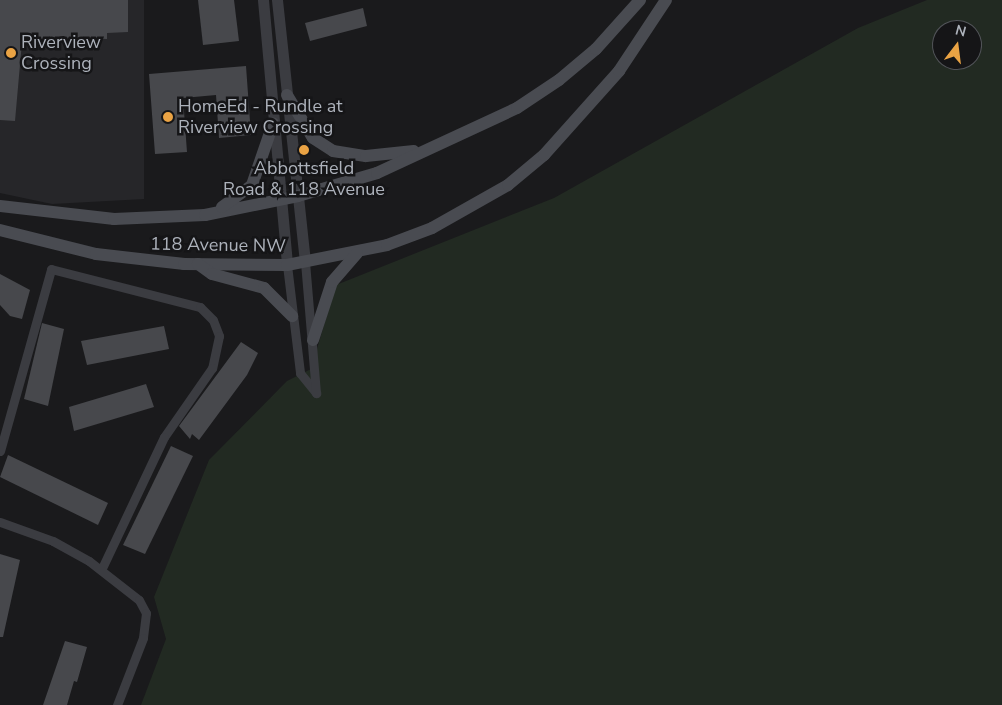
<!DOCTYPE html>
<html>
<head>
<meta charset="utf-8">
<style>
	body { margin:0 }
	#map { position:relative; width:1002px; height:705px; overflow:hidden; background:#1a1a1c; font-family:"Nunito Sans",sans-serif }
	div>[style] { position:absolute }
	.built>* { inset:0; background:#262629 }
	.green>* { inset:0; background:#222a22 }
	.building>* { inset:0; background:#47484c }
	.minor>* { height:9px; margin:-4.5px; padding:0 4.5px; transform-origin:4.5px; border-radius:4.5px; background:#3b3c41 }
	.tertiary>* { height:11px; margin:-5.5px; padding:0 5.5px; transform-origin:5.5px; border-radius:5.5px; background:#3b3c41 }
	.secondary>* { height:12px; margin:-6px; padding:0 6px; transform-origin:6px; border-radius:6px; background:#494b51 }
	.dots>* { width:14px; height:14px; translate:-50% -50%; box-sizing:border-box; border:2px solid #151517; border-radius:50% }
	span { translate:-50% -50%; white-space:nowrap; text-align:center; line-height:1.15; -webkit-text-stroke:5px #151517; paint-order:stroke }
	.poi-label { font-size:18px; color:#adb2bb }
	.left { translate:0 -50%; text-align:left }
	.street-label { font-size:18px; color:#adb2bb }
	.north { position:absolute; left:932px; top:20px; width:50px; height:50px; box-sizing:border-box; background:#151517; border:1px solid #525459; border-radius:50%; rotate:15deg; font-size:14px; font-weight:700; line-height:20px; text-align:center; color:#adb2bb }
	.north::after { content:''; display:block; margin:auto; width:18px; height:22px; background:#eaa344; clip-path:polygon(50% 0,100% 100%,50% 72%,0 100%) }
</style>
</head>
<body>
<div id="map">
	<div class="built">
		<i style="clip-path:polygon(0 0,144px 0,144px 199px,52px 204px,0 193px)"></i>
	</div>
	<div class="green">
		<i style="clip-path:polygon(evenodd,927px 0,1002px 0,1002px 705px,141px 705px,166px 639px,154px 597px,209px 460px,287px 381px,311px 369px,336px 285px,554px 198px,858px 28px,927px 0,942px 30px,972px 30px,972px 60px,942px 60px,942px 30px)"></i>
	</div>
	<div class="building">
		<i style="clip-path:polygon(0 0,128px 0,128px 32px,107px 33px,107px 39px,49px 37px,49px 41px,22px 42px,15px 121px,0 120px)"></i>
		<i style="clip-path:polygon(198px 0,234px 0,239px 41px,203px 45px)"></i>
		<i style="clip-path:polygon(363px 8px,367px 26px,310px 41px,305px 23px)"></i>
		<i style="clip-path:polygon(246px 66px,251px 135px,219px 138px,216px 95px,183px 98px,187px 152px,155px 154px,149px 74px)"></i>
		<i style="clip-path:polygon(0 274px,30px 290px,22px 319px,10px 316px,0 305px)"></i>
		<i style="clip-path:polygon(42px 323px,64px 329px,48px 406px,24px 399px)"></i>
		<i style="clip-path:polygon(164px 326px,169px 349px,87px 365px,81px 341px)"></i>
		<i style="clip-path:polygon(241px 342px,258px 353px,247px 375px,199px 440px,192px 434px,190px 439px,179px 426px)"></i>
		<i style="clip-path:polygon(146px 384px,154px 407px,74px 431px,69px 407px)"></i>
		<i style="clip-path:polygon(171px 446px,193px 456px,145px 554px,123px 545px)"></i>
		<i style="clip-path:polygon(8px 455px,108px 503px,98px 525px,0 477px)"></i>
		<i style="clip-path:polygon(0 554px,20px 560px,3px 637px,0 637px)"></i>
		<i style="clip-path:polygon(65px 641px,87px 647px,77px 682px,74px 681px,67px 705px,43px 705px)"></i>
	</div>
	<div class="minor">
		<i style="left:287px;top:265px;width:109px;rotate:83.1deg"></i>
		<i style="left:300px;top:373px;width:26px;rotate:51deg"></i>
		<i style="left:316px;top:393px;width:130px;rotate:-94.8deg"></i>
		<i style="left:0;top:451px;width:189px;rotate:-74.3deg"></i>
		<i style="left:51px;top:269px;width:154px;rotate:14.3deg"></i>
		<i style="left:200px;top:307px;width:18px;rotate:45deg"></i>
		<i style="left:213px;top:320px;width:17px;rotate:69deg"></i>
		<i style="left:219px;top:336px;width:33px;rotate:102deg"></i>
		<i style="left:212px;top:368px;width:84px;rotate:124.8deg"></i>
		<i style="left:164px;top:437px;width:147px;rotate:115.3deg"></i>
		<i style="left:0;top:522px;width:56px;rotate:19.7deg"></i>
		<i style="left:53px;top:541px;width:41px;rotate:29.1deg"></i>
		<i style="left:89px;top:561px;width:63px;rotate:38deg"></i>
		<i style="left:139px;top:600px;width:15px;rotate:62deg"></i>
		<i style="left:146px;top:613px;width:25px;rotate:97deg"></i>
		<i style="left:143px;top:638px;width:72px;rotate:111.2deg"></i>
	</div>
	<div class="tertiary">
		<i style="left:263px;top:0;width:266px;rotate:84.8deg"></i>
		<i style="left:277px;top:0;width:264px;rotate:83.9deg"></i>
	</div>
	<div class="secondary">
		<i style="left:287px;top:95px;width:50px;rotate:58.8deg"></i>
		<i style="left:313px;top:138px;width:24px;rotate:33deg"></i>
		<i style="left:333px;top:151px;width:33px;rotate:9deg"></i>
		<i style="left:366px;top:156px;width:48px;rotate:-5.9deg"></i>
		<i style="left:0;top:206px;width:115px;rotate:6.5deg"></i>
		<i style="left:114px;top:219px;width:91px;rotate:-2.5deg"></i>
		<i style="left:205px;top:215px;width:95px;rotate:-11.5deg"></i>
		<i style="left:298px;top:196px;width:82px;rotate:-16.2deg"></i>
		<i style="left:377px;top:173px;width:154px;rotate:-24.9deg"></i>
		<i style="left:517px;top:108px;width:50px;rotate:-33.7deg"></i>
		<i style="left:559px;top:80px;width:48px;rotate:-40deg"></i>
		<i style="left:596px;top:49px;width:66px;rotate:-48.1deg"></i>
		<i style="left:222px;top:207px;width:37px;rotate:-36deg"></i>
		<i style="left:252px;top:185px;width:65px;rotate:-71deg"></i>
		<i style="left:0;top:230px;width:99px;rotate:14deg"></i>
		<i style="left:96px;top:254px;width:89px;rotate:6.5deg"></i>
		<i style="left:184px;top:264px;width:103px;rotate:0.6deg"></i>
		<i style="left:287px;top:265px;width:102px;rotate:-11.3deg"></i>
		<i style="left:387px;top:245px;width:48px;rotate:-20.7deg"></i>
		<i style="left:432px;top:228px;width:87px;rotate:-29.5deg"></i>
		<i style="left:508px;top:185px;width:47px;rotate:-39.8deg"></i>
		<i style="left:544px;top:155px;width:113px;rotate:-48.2deg"></i>
		<i style="left:619px;top:71px;width:85px;rotate:-56.5deg"></i>
		<i style="left:198px;top:264px;width:17px;rotate:36deg"></i>
		<i style="left:212px;top:274px;width:54px;rotate:15.1deg"></i>
		<i style="left:264px;top:288px;width:40px;rotate:45deg"></i>
		<i style="left:313px;top:340px;width:61px;rotate:-71.9deg"></i>
		<i style="left:332px;top:282px;width:38px;rotate:-49deg"></i>
	</div>
	<div class="dots">
		<i style="left:11px;top:53px;background:#eaa344"></i>
		<i style="left:168px;top:117px;background:#eaa344"></i>
		<i style="left:304px;top:150px;background:#eaa344"></i>
	</div>
	<div class="poi-label">
		<span class="left" style="left:21px;top:53px">Riverview<br>Crossing</span>
		<span class="left" style="left:178px;top:117px">HomeEd - Rundle at<br>Riverview Crossing</span>
		<span style="left:304px;top:179px">Abbottsfield<br>Road &amp; 118 Avenue</span>
	</div>
	<div class="street-label">
		<span style="left:218px;top:245px;rotate:1deg">118 Avenue NW</span>
	</div>
	<div class="north">N</div>
</div>
</body>
</html>
